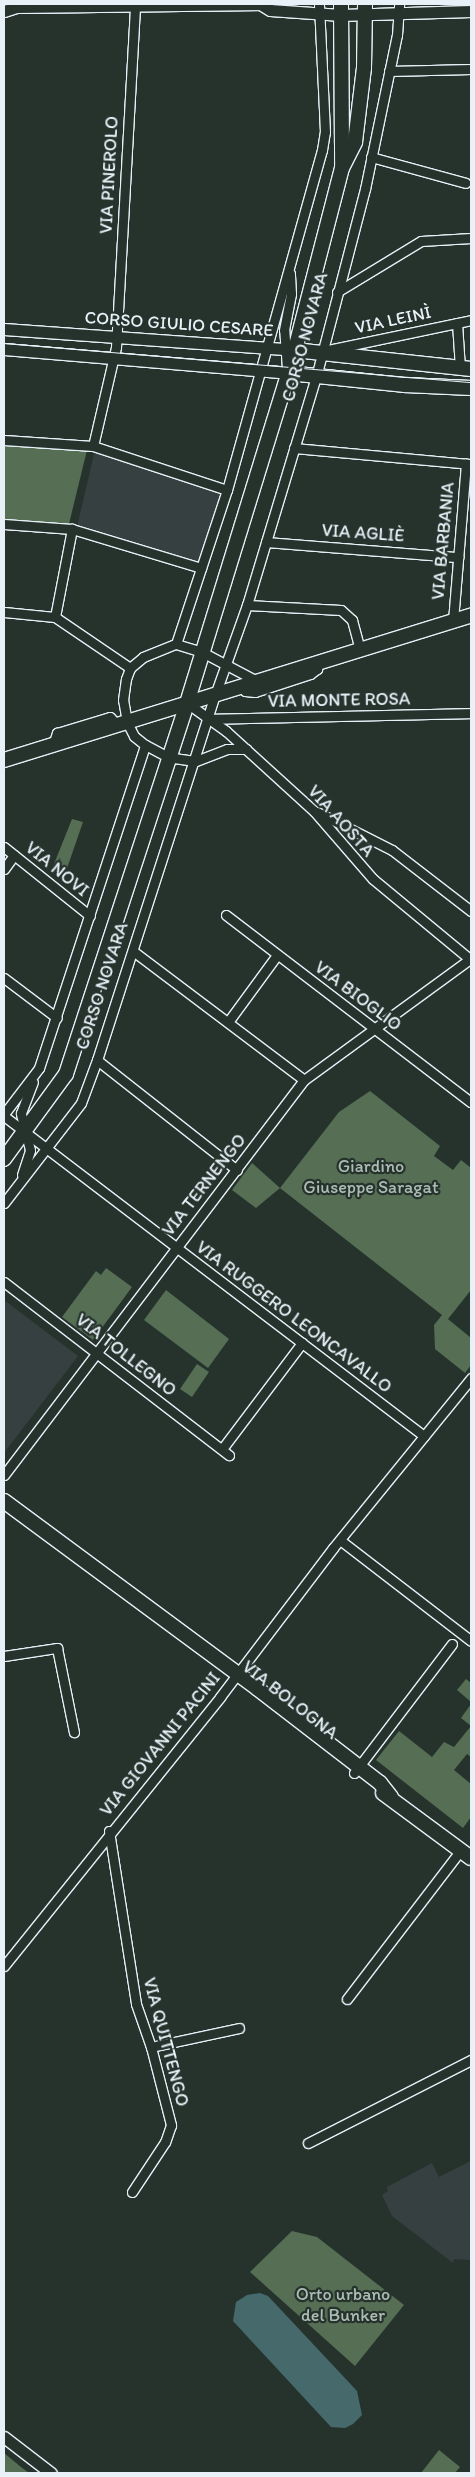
<!DOCTYPE html>
<html>
<head>
<meta charset="utf-8">
<style>
	body { margin:0 }
	#map { position:relative; width:475px; height:2477px; overflow:hidden; background:#26332d; font-family:Itim,sans-serif }
	div>[style] { position:absolute }
	.built>* { inset:0; background:#364040 }
	.green>* { inset:0; background:#556e54 }
	.water>* { inset:0; background:#46696b }
	.roads { filter:drop-shadow(1px 0 #e8f1f8) drop-shadow(-1px 0 #e8f1f8) drop-shadow(0 1px #e8f1f8) drop-shadow(0 -1px #e8f1f8) }
	.minor>* { height:9px; margin:-4.5px; padding:0 4.5px; transform-origin:4.5px; border-radius:4.5px; background:#26332d }
	.tertiary>* { height:11px; margin:-5.5px; padding:0 5.5px; transform-origin:5.5px; border-radius:5.5px; background:#26332d }
	.secondary>* { height:14px; margin:-7px; padding:0 7px; transform-origin:7px; border-radius:7px; background:#26332d }
	.tram>* { height:1px; margin:-0.5px; padding:0 0.5px; transform-origin:0.5px; border-radius:0.5px; background:#e8f1f8 }
	span { translate:-50% -50%; white-space:nowrap; text-align:center; line-height:1.15; -webkit-text-stroke:4.5px #26332d; paint-order:stroke }
	.street-label { font-size:18px; color:#e8f1f8 }
	.park-label { font-size:18px; color:#adbdb6 }
	.frame { position:absolute; inset:0; border:5px solid #e8f1f8; pointer-events:none }
</style>
</head>
<body>
<div id="map">
	<div class="built">
		<i style="clip-path:polygon(95px 450px,223px 492px,199px 564px,77px 527px)"></i>
		<i style="clip-path:polygon(4px 1300px,78px 1356px,4px 1453px)"></i>
		<i style="clip-path:polygon(471px 2161px,471px 2260px,454px 2259px,453px 2263px,392px 2216px,382px 2195px,388px 2191px,387px 2187px,432px 2163px,439px 2177px)"></i>
	</div>
	<div class="green">
		<i style="clip-path:polygon(4px 444px,87px 450px,69px 524px,4px 519px)"></i>
		<i style="clip-path:polygon(72px 819px,83px 822px,64px 877px,52px 869px)"></i>
		<i style="clip-path:polygon(370px 1091px,440px 1146px,434px 1156px,453px 1170px,461px 1160px,471px 1168px,471px 1290px,448px 1319px,471px 1338px,471px 1365px,465px 1373px,435px 1349px,434px 1325px,442px 1315px,280px 1188px,256px 1208px,232px 1190px,252px 1163px,280px 1188px,339px 1112px)"></i>
		<i style="clip-path:polygon(106px 1268px,132px 1287px,93px 1340px,62px 1317px,96px 1271px,101px 1275px)"></i>
		<i style="clip-path:polygon(166px 1290px,229px 1339px,208px 1368px,144px 1320px)"></i>
		<i style="clip-path:polygon(197px 1364px,209px 1372px,192px 1397px,180px 1389px)"></i>
		<i style="clip-path:polygon(466px 1679px,471px 1683px,471px 1702px,457px 1690px)"></i>
		<i style="clip-path:polygon(471px 1704px,471px 1757px,467px 1754px,454px 1770px,471px 1784px,471px 1817px,463px 1828px,376px 1760px,399px 1731px,432px 1757px,444px 1742px,454px 1747px,471px 1726px,461px 1718px)"></i>
		<i style="clip-path:polygon(292px 2231px,317px 2237px,404px 2305px,355px 2366px,250px 2272px)"></i>
		<i style="clip-path:polygon(439px 2450px,460px 2467px,455px 2473px,421px 2473px)"></i>
		<i style="clip-path:polygon(4px 2453px,21px 2467px,29px 2473px,4px 2473px)"></i>
	</div>
	<div class="water">
		<i style="clip-path:polygon(260px 2293px,268px 2296px,357px 2391px,362px 2415px,353px 2424px,345px 2428px,331px 2427px,233px 2321px,236px 2302px,247px 2295px)"></i>
	</div>
	<div class="roads">
		<div class="minor">
			<i style="left:389px;top:71px;width:82px;rotate:-1.4deg"></i>
			<i style="left:371px;top:157px;width:98px;rotate:15.3deg"></i>
			<i style="left:337px;top:292px;width:98px;rotate:-31.3deg"></i>
			<i style="left:421px;top:241px;width:50px;rotate:-3.4deg"></i>
			<i style="left:457px;top:323px;width:45px;rotate:86.2deg"></i>
			<i style="left:328px;top:350px;width:146px;rotate:-11.8deg"></i>
			<i style="left:287px;top:369px;width:39px;rotate:-94deg"></i>
			<i style="left:284px;top:330px;width:37px;rotate:-79deg"></i>
			<i style="left:291px;top:294px;width:21px;rotate:-93deg"></i>
			<i style="left:4px;top:440px;width:89px;rotate:3.9deg"></i>
			<i style="left:93px;top:446px;width:141px;rotate:18.2deg"></i>
			<i style="left:93px;top:446px;width:102px;rotate:-76.9deg"></i>
			<i style="left:116px;top:347px;width:342px;rotate:-86.8deg"></i>
			<i style="left:294px;top:448px;width:178px;rotate:5.2deg"></i>
			<i style="left:4px;top:524px;width:68px;rotate:4.2deg"></i>
			<i style="left:72px;top:529px;width:135px;rotate:16.8deg"></i>
			<i style="left:266px;top:542px;width:193px;rotate:4.5deg"></i>
			<i style="left:247px;top:605px;width:94px;rotate:3deg"></i>
			<i style="left:341px;top:610px;width:15px;rotate:42deg"></i>
			<i style="left:352px;top:620px;width:31px;rotate:75deg"></i>
			<i style="left:4px;top:612px;width:51px;rotate:5.6deg"></i>
			<i style="left:55px;top:617px;width:91px;rotate:34.2deg"></i>
			<i style="left:55px;top:617px;width:90px;rotate:-79.1deg"></i>
			<i style="left:453px;top:621px;width:158px;rotate:-85.3deg"></i>
			<i style="left:176px;top:644px;width:162px;rotate:-71.7deg"></i>
			<i style="left:227px;top:490px;width:353px;rotate:-74.4deg"></i>
			<i style="left:322px;top:150px;width:18px;rotate:-81deg"></i>
			<i style="left:325px;top:132px;width:128px;rotate:-92.7deg"></i>
			<i style="left:241px;top:686px;width:6px;rotate:51deg"></i>
			<i style="left:245px;top:691px;width:10px;rotate:6deg"></i>
			<i style="left:255px;top:692px;width:58px;rotate:-18.1deg"></i>
			<i style="left:310px;top:674px;width:9px;rotate:-36deg"></i>
			<i style="left:317px;top:669px;width:6px;rotate:-90deg"></i>
			<i style="left:187px;top:703px;width:48px;rotate:35.7deg"></i>
			<i style="left:226px;top:731px;width:119px;rotate:42.3deg"></i>
			<i style="left:314px;top:811px;width:90px;rotate:49.1deg"></i>
			<i style="left:373px;top:879px;width:127px;rotate:39.6deg"></i>
			<i style="left:208px;top:719px;width:263px;rotate:-1.3deg"></i>
			<i style="left:53px;top:745px;width:13px;rotate:-72deg"></i>
			<i style="left:57px;top:733px;width:55px;rotate:-16.8deg"></i>
			<i style="left:110px;top:717px;width:11px;rotate:49deg"></i>
			<i style="left:246px;top:749px;width:19px;rotate:180deg"></i>
			<i style="left:227px;top:749px;width:34px;rotate:159deg"></i>
			<i style="left:195px;top:761px;width:27px;rotate:-172deg"></i>
			<i style="left:168px;top:757px;width:26px;rotate:-152deg"></i>
			<i style="left:145px;top:745px;width:14px;rotate:-141deg"></i>
			<i style="left:134px;top:736px;width:16px;rotate:-117deg"></i>
			<i style="left:127px;top:722px;width:22px;rotate:-100deg"></i>
			<i style="left:123px;top:700px;width:21px;rotate:-82deg"></i>
			<i style="left:126px;top:679px;width:12px;rotate:-70deg"></i>
			<i style="left:130px;top:668px;width:17px;rotate:-40deg"></i>
			<i style="left:143px;top:657px;width:35px;rotate:-22deg"></i>
			<i style="left:176px;top:644px;width:27px;rotate:17deg"></i>
			<i style="left:202px;top:652px;width:62px;rotate:27.8deg"></i>
			<i style="left:317px;top:812px;width:84px;rotate:26.9deg"></i>
			<i style="left:392px;top:850px;width:100px;rotate:37.7deg"></i>
			<i style="left:4px;top:847px;width:110px;rotate:38.7deg"></i>
			<i style="left:4px;top:869px;width:17px;rotate:-54deg"></i>
			<i style="left:226px;top:915px;width:308px;rotate:37.4deg"></i>
			<i style="left:133px;top:951px;width:214px;rotate:37deg"></i>
			<i style="left:4px;top:978px;width:66px;rotate:37deg"></i>
			<i style="left:228px;top:1022px;width:83px;rotate:-53.8deg"></i>
			<i style="left:97px;top:1060px;width:178px;rotate:38.2deg"></i>
			<i style="left:4px;top:1114px;width:58px;rotate:-52.7deg"></i>
			<i style="left:39px;top:1068px;width:340px;rotate:-71.8deg"></i>
			<i style="left:4px;top:1116px;width:528px;rotate:37.3deg"></i>
			<i style="left:22px;top:1175px;width:26px;rotate:-72deg"></i>
			<i style="left:30px;top:1150px;width:38px;rotate:-104deg"></i>
			<i style="left:21px;top:1113px;width:33px;rotate:-69deg"></i>
			<i style="left:4px;top:1203px;width:126px;rotate:-52.4deg"></i>
			<i style="left:81px;top:1103px;width:46px;rotate:-69.6deg"></i>
			<i style="left:97px;top:1060px;width:387px;rotate:-72.1deg"></i>
			<i style="left:216px;top:692px;width:92px;rotate:-70.4deg"></i>
			<i style="left:247px;top:605px;width:238px;rotate:-73.2deg"></i>
			<i style="left:316px;top:377px;width:194px;rotate:-75.4deg"></i>
			<i style="left:365px;top:189px;width:157px;rotate:-78.3deg"></i>
			<i style="left:397px;top:35px;width:31px;rotate:-86deg"></i>
			<i style="left:4px;top:1282px;width:284px;rotate:37.6deg"></i>
			<i style="left:222px;top:1449px;width:133px;rotate:-53deg"></i>
			<i style="left:4px;top:1475px;width:496px;rotate:-52.8deg"></i>
			<i style="left:304px;top:1080px;width:207px;rotate:-36.1deg"></i>
			<i style="left:340px;top:1540px;width:165px;rotate:37.6deg"></i>
			<i style="left:4px;top:1656px;width:54px;rotate:-8.6deg"></i>
			<i style="left:57px;top:1648px;width:86px;rotate:78.6deg"></i>
			<i style="left:354px;top:1773px;width:162px;rotate:-52.8deg"></i>
			<i style="left:109px;top:1831px;width:175px;rotate:81.1deg"></i>
			<i style="left:136px;top:2004px;width:46px;rotate:70.8deg"></i>
			<i style="left:151px;top:2047px;width:81px;rotate:75.6deg"></i>
			<i style="left:171px;top:2125px;width:18px;rotate:109deg"></i>
			<i style="left:165px;top:2142px;width:60px;rotate:123.4deg"></i>
			<i style="left:4px;top:1966px;width:345px;rotate:-51.2deg"></i>
			<i style="left:220px;top:1697px;width:187px;rotate:-52.8deg"></i>
			<i style="left:333px;top:1548px;width:219px;rotate:-50.9deg"></i>
			<i style="left:347px;top:1999px;width:188px;rotate:-52.6deg"></i>
			<i style="left:151px;top:2047px;width:90px;rotate:-12.2deg"></i>
			<i style="left:308px;top:2143px;width:183px;rotate:-27deg"></i>
		</div>
		<div class="tertiary">
			<i style="left:262px;top:5px;width:9px;rotate:32deg"></i>
			<i style="left:270px;top:10px;width:71px;rotate:4deg"></i>
			<i style="left:341px;top:15px;width:130px;rotate:-1.8deg"></i>
			<i style="left:4px;top:11px;width:13px;rotate:-18deg"></i>
			<i style="left:16px;top:7px;width:248px;rotate:-0.7deg"></i>
			<i style="left:4px;top:329px;width:291px;rotate:4.1deg"></i>
			<i style="left:4px;top:349px;width:285px;rotate:4.8deg"></i>
			<i style="left:4px;top:2437px;width:59px;rotate:37.5deg"></i>
		</div>
		<div class="secondary">
			<i style="left:341px;top:4px;width:161px;rotate:89.6deg"></i>
			<i style="left:294px;top:350px;width:178px;rotate:6.1deg"></i>
			<i style="left:288px;top:373px;width:118px;rotate:5.9deg"></i>
			<i style="left:405px;top:385px;width:66px;rotate:2.6deg"></i>
			<i style="left:4px;top:760px;width:489px;rotate:-17.2deg"></i>
			<i style="left:4px;top:1159px;width:105px;rotate:-53.9deg"></i>
			<i style="left:66px;top:1074px;width:390px;rotate:-71.9deg"></i>
			<i style="left:187px;top:703px;width:354px;rotate:-72.9deg"></i>
			<i style="left:291px;top:365px;width:203px;rotate:-75.5deg"></i>
			<i style="left:342px;top:168px;width:29px;rotate:-63deg"></i>
			<i style="left:355px;top:142px;width:75px;rotate:-83.1deg"></i>
			<i style="left:364px;top:68px;width:64px;rotate:-89.1deg"></i>
			<i style="left:4px;top:1501px;width:316px;rotate:36.5deg"></i>
			<i style="left:258px;top:1689px;width:154px;rotate:37.6deg"></i>
			<i style="left:380px;top:1783px;width:18px;rotate:52deg"></i>
			<i style="left:383px;top:1793px;width:109px;rotate:36.5deg"></i>
		</div>
	</div>
	<div class="tram">
		<i style="left:4px;top:343px;width:469px;rotate:4.8deg"></i>
	</div>
	<div class="street-label">
		<span style="left:109px;top:175px;rotate:-87deg">VIA PINEROLO</span>
		<span style="left:393px;top:320px;rotate:-12deg">VIA LEINÌ</span>
		<span style="left:179px;top:324px;rotate:4deg">CORSO GIULIO CESARE</span>
		<span style="left:305px;top:337px;rotate:-75deg">CORSO NOVARA</span>
		<span style="left:363px;top:533px;rotate:4deg">VIA AGLIÈ</span>
		<span style="left:443px;top:541px;rotate:-85deg">VIA BARBANIA</span>
		<span style="left:339px;top:700px;rotate:-1deg">VIA MONTE ROSA</span>
		<span style="left:341px;top:821px;rotate:48deg">VIA AOSTA</span>
		<span style="left:57px;top:869px;rotate:39deg">VIA NOVI</span>
		<span style="left:102px;top:986px;rotate:-72deg">CORSO NOVARA</span>
		<span style="left:358px;top:996px;rotate:37deg">VIA BIOGLIO</span>
		<span style="left:204px;top:1185px;rotate:-52deg">VIA TERNENGO</span>
		<span style="left:294px;top:1317px;rotate:37deg">VIA RUGGERO LEONCAVALLO</span>
		<span style="left:126px;top:1355px;rotate:38deg">VIA TOLLEGNO</span>
		<span style="left:290px;top:1700px;rotate:38deg">VIA BOLOGNA</span>
		<span style="left:160px;top:1744px;rotate:-51deg">VIA GIOVANNI PACINI</span>
		<span style="left:166px;top:2042px;rotate:75deg">VIA QUITTENGO</span>
	</div>
	<div class="park-label">
		<span style="left:371px;top:1177px">Giardino<br>Giuseppe Saragat</span>
		<span style="left:343px;top:2305px">Orto urbano<br>del Bunker</span>
	</div>
	<div class="frame"></div>
</div>
</body>
</html>
